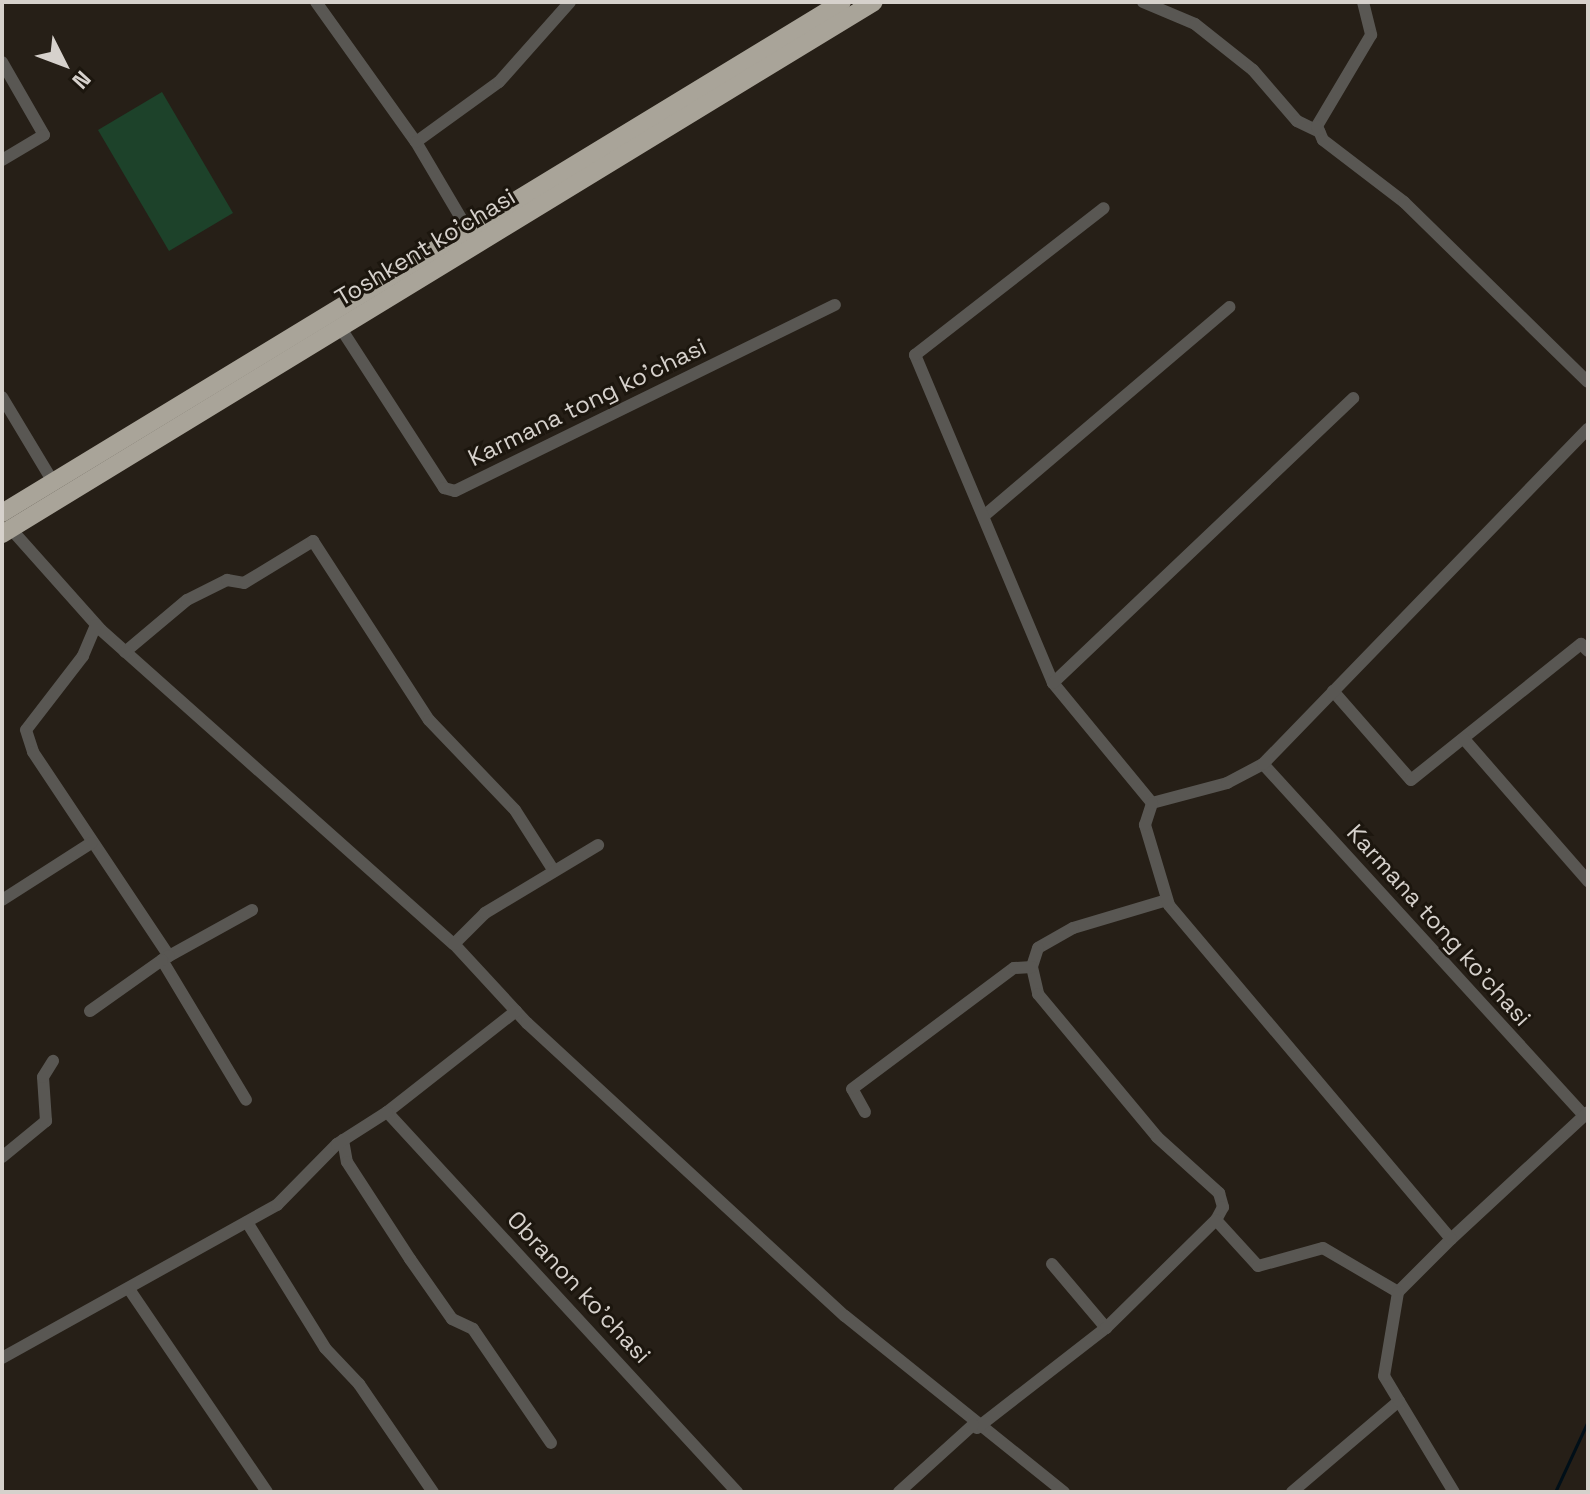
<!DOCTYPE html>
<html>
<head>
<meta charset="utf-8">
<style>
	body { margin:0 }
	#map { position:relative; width:1590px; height:1494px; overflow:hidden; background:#261f17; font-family:"Space Grotesk",sans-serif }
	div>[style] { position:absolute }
	.green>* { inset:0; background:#1d422a }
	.stream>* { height:3px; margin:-1.5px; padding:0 1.5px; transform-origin:1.5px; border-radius:1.5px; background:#000f18 }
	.minor>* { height:12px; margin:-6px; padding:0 6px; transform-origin:6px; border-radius:6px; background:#595753 }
	.highway>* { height:18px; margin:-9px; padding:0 9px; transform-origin:9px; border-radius:9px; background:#a9a499 }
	span { translate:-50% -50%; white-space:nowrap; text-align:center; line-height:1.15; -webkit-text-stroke:6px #1c160e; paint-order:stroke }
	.street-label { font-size:24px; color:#d6d1cc }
	.frame { position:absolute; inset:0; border:4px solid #d6d1cc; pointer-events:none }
	.north { position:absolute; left:24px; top:24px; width:80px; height:80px; -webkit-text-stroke:6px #1c160e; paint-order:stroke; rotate:132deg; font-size:22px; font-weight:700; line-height:32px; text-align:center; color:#d6d1cc }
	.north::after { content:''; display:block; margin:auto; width:28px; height:36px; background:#d6d1cc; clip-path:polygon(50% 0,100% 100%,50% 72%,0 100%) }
</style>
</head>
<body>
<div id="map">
	<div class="green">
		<i style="clip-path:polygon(162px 92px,233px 213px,169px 251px,98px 130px)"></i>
	</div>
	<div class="stream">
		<i style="left:1555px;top:1492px;width:78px;rotate:-65.1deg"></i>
	</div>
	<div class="minor">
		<i style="left:316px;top:2px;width:172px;rotate:54.5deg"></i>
		<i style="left:416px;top:142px;width:108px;rotate:59.4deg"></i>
		<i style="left:1143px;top:2px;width:56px;rotate:22.9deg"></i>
		<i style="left:1195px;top:24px;width:74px;rotate:38.4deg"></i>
		<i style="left:1253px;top:70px;width:67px;rotate:49.2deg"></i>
		<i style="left:1297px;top:121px;width:25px;rotate:26deg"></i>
		<i style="left:1363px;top:2px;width:34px;rotate:76deg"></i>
		<i style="left:1371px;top:35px;width:106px;rotate:120.7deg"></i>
		<i style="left:1317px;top:126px;width:15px;rotate:67deg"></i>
		<i style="left:1323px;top:140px;width:102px;rotate:37.4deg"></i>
		<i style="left:1404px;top:202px;width:257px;rotate:44.4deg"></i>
		<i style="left:2px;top:62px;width:84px;rotate:60.1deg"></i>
		<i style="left:44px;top:135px;width:49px;rotate:149.2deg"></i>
		<i style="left:416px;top:142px;width:102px;rotate:-35.9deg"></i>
		<i style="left:499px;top:82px;width:107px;rotate:-48.4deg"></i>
		<i style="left:340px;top:327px;width:192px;rotate:57.1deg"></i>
		<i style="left:444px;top:488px;width:11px;rotate:15deg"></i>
		<i style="left:455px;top:491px;width:423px;rotate:-26.1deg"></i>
		<i style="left:2px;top:397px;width:99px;rotate:59deg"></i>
		<i style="left:985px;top:515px;width:321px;rotate:-40.4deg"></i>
		<i style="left:11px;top:529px;width:135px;rotate:48.3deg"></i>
		<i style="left:101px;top:630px;width:472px;rotate:41.7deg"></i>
		<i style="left:454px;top:944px;width:108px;rotate:47.3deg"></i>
		<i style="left:527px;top:1023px;width:432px;rotate:42.7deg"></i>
		<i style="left:845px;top:1316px;width:281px;rotate:38.8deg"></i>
		<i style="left:96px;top:625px;width:34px;rotate:113deg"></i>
		<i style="left:83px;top:656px;width:93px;rotate:127.6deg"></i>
		<i style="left:26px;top:730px;width:23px;rotate:72deg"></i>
		<i style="left:33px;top:752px;width:245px;rotate:56.3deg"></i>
		<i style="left:169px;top:956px;width:95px;rotate:-29deg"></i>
		<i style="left:125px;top:652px;width:81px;rotate:-40deg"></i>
		<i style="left:187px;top:600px;width:45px;rotate:-26.6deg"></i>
		<i style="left:227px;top:580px;width:17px;rotate:10deg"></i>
		<i style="left:244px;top:583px;width:81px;rotate:-31.3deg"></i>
		<i style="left:313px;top:541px;width:213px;rotate:57.1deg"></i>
		<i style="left:429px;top:720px;width:124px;rotate:46.3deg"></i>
		<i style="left:515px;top:810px;width:72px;rotate:57.4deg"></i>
		<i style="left:1053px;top:683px;width:356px;rotate:-112.8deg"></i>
		<i style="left:915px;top:355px;width:239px;rotate:-37.9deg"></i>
		<i style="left:1333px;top:691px;width:118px;rotate:48.8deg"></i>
		<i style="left:1411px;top:780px;width:218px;rotate:-38.7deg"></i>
		<i style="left:1581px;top:644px;width:10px;rotate:45deg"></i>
		<i style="left:1464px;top:739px;width:189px;rotate:48.9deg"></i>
		<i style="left:1263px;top:764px;width:476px;rotate:47.6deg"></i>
		<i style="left:1152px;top:803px;width:78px;rotate:-14.9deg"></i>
		<i style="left:1227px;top:783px;width:41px;rotate:-27.8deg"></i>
		<i style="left:1263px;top:764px;width:467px;rotate:-45.9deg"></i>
		<i style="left:1152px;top:803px;width:156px;rotate:-129.5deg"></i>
		<i style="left:1053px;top:683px;width:414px;rotate:-43.5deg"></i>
		<i style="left:2px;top:900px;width:106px;rotate:-32.6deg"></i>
		<i style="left:1167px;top:900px;width:98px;rotate:163.4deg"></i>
		<i style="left:1073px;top:928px;width:40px;rotate:150.3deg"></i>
		<i style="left:1038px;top:948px;width:20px;rotate:108deg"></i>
		<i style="left:1032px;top:967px;width:28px;rotate:77deg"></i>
		<i style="left:1038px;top:994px;width:186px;rotate:50.2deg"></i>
		<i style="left:1157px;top:1137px;width:84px;rotate:42.1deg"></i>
		<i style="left:1219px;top:1193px;width:15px;rotate:74deg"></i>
		<i style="left:1223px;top:1207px;width:15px;rotate:118deg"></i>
		<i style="left:454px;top:944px;width:44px;rotate:-45deg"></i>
		<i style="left:485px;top:913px;width:132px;rotate:-31deg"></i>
		<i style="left:169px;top:956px;width:8px;rotate:150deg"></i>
		<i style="left:162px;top:960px;width:163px;rotate:59deg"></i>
		<i style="left:90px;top:1011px;width:88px;rotate:-35.3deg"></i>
		<i style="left:516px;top:1011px;width:164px;rotate:141.9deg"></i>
		<i style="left:387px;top:1112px;width:517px;rotate:47.35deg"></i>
		<i style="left:865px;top:1112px;width:26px;rotate:-119deg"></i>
		<i style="left:852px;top:1089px;width:202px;rotate:-36.8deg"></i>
		<i style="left:1014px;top:968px;width:18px;rotate:-3deg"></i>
		<i style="left:343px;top:1140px;width:22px;rotate:80deg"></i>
		<i style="left:347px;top:1162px;width:116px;rotate:57deg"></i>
		<i style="left:410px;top:1259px;width:73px;rotate:55deg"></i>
		<i style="left:452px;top:1319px;width:23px;rotate:25deg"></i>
		<i style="left:473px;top:1329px;width:138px;rotate:55.6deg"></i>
		<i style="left:2px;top:1157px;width:57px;rotate:-39.3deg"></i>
		<i style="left:46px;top:1121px;width:44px;rotate:-93.9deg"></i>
		<i style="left:43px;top:1077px;width:19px;rotate:-58deg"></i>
		<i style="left:247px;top:1222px;width:148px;rotate:58.2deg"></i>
		<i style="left:325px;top:1348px;width:50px;rotate:46.6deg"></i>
		<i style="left:359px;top:1384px;width:131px;rotate:55.6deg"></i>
		<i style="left:1451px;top:1239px;width:187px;rotate:-42.8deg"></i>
		<i style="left:1052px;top:1264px;width:84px;rotate:49.8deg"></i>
		<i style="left:129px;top:1289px;width:245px;rotate:55.8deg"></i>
		<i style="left:2px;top:1358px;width:315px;rotate:-29.1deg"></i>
		<i style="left:277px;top:1205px;width:86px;rotate:-45.5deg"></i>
		<i style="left:337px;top:1144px;width:59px;rotate:-32.6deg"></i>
		<i style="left:1399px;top:1401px;width:106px;rotate:58.9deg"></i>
		<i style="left:977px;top:1428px;width:163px;rotate:-37.8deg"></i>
		<i style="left:1106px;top:1328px;width:154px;rotate:-44.5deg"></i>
		<i style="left:1216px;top:1220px;width:62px;rotate:47.6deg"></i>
		<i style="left:1258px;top:1266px;width:67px;rotate:-15.5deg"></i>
		<i style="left:1323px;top:1248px;width:87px;rotate:30.4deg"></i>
		<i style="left:1398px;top:1292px;width:75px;rotate:-45deg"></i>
		<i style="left:1451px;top:1239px;width:437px;rotate:-130.2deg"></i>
		<i style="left:1169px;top:905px;width:84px;rotate:-106.7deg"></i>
		<i style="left:1145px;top:825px;width:23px;rotate:-72deg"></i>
		<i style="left:899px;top:1492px;width:100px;rotate:-42.2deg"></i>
		<i style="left:1292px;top:1492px;width:140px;rotate:-40.4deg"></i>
		<i style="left:1399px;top:1401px;width:29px;rotate:-121deg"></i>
		<i style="left:1384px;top:1376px;width:85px;rotate:-80.5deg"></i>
	</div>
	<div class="highway">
		<i style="left:2px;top:513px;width:983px;rotate:-31.31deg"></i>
		<i style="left:2px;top:534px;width:1021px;rotate:-31.39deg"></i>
	</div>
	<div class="street-label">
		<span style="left:425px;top:247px;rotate:-31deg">Toshkent ko'chasi</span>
		<span style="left:587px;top:402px;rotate:-26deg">Karmana tong ko'chasi</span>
		<span style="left:1439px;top:925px;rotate:48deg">Karmana tong ko'chasi</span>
		<span style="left:579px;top:1287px;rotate:47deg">Obranon ko'chasi</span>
	</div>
	<div class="frame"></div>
	<div class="north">N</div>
</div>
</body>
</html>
